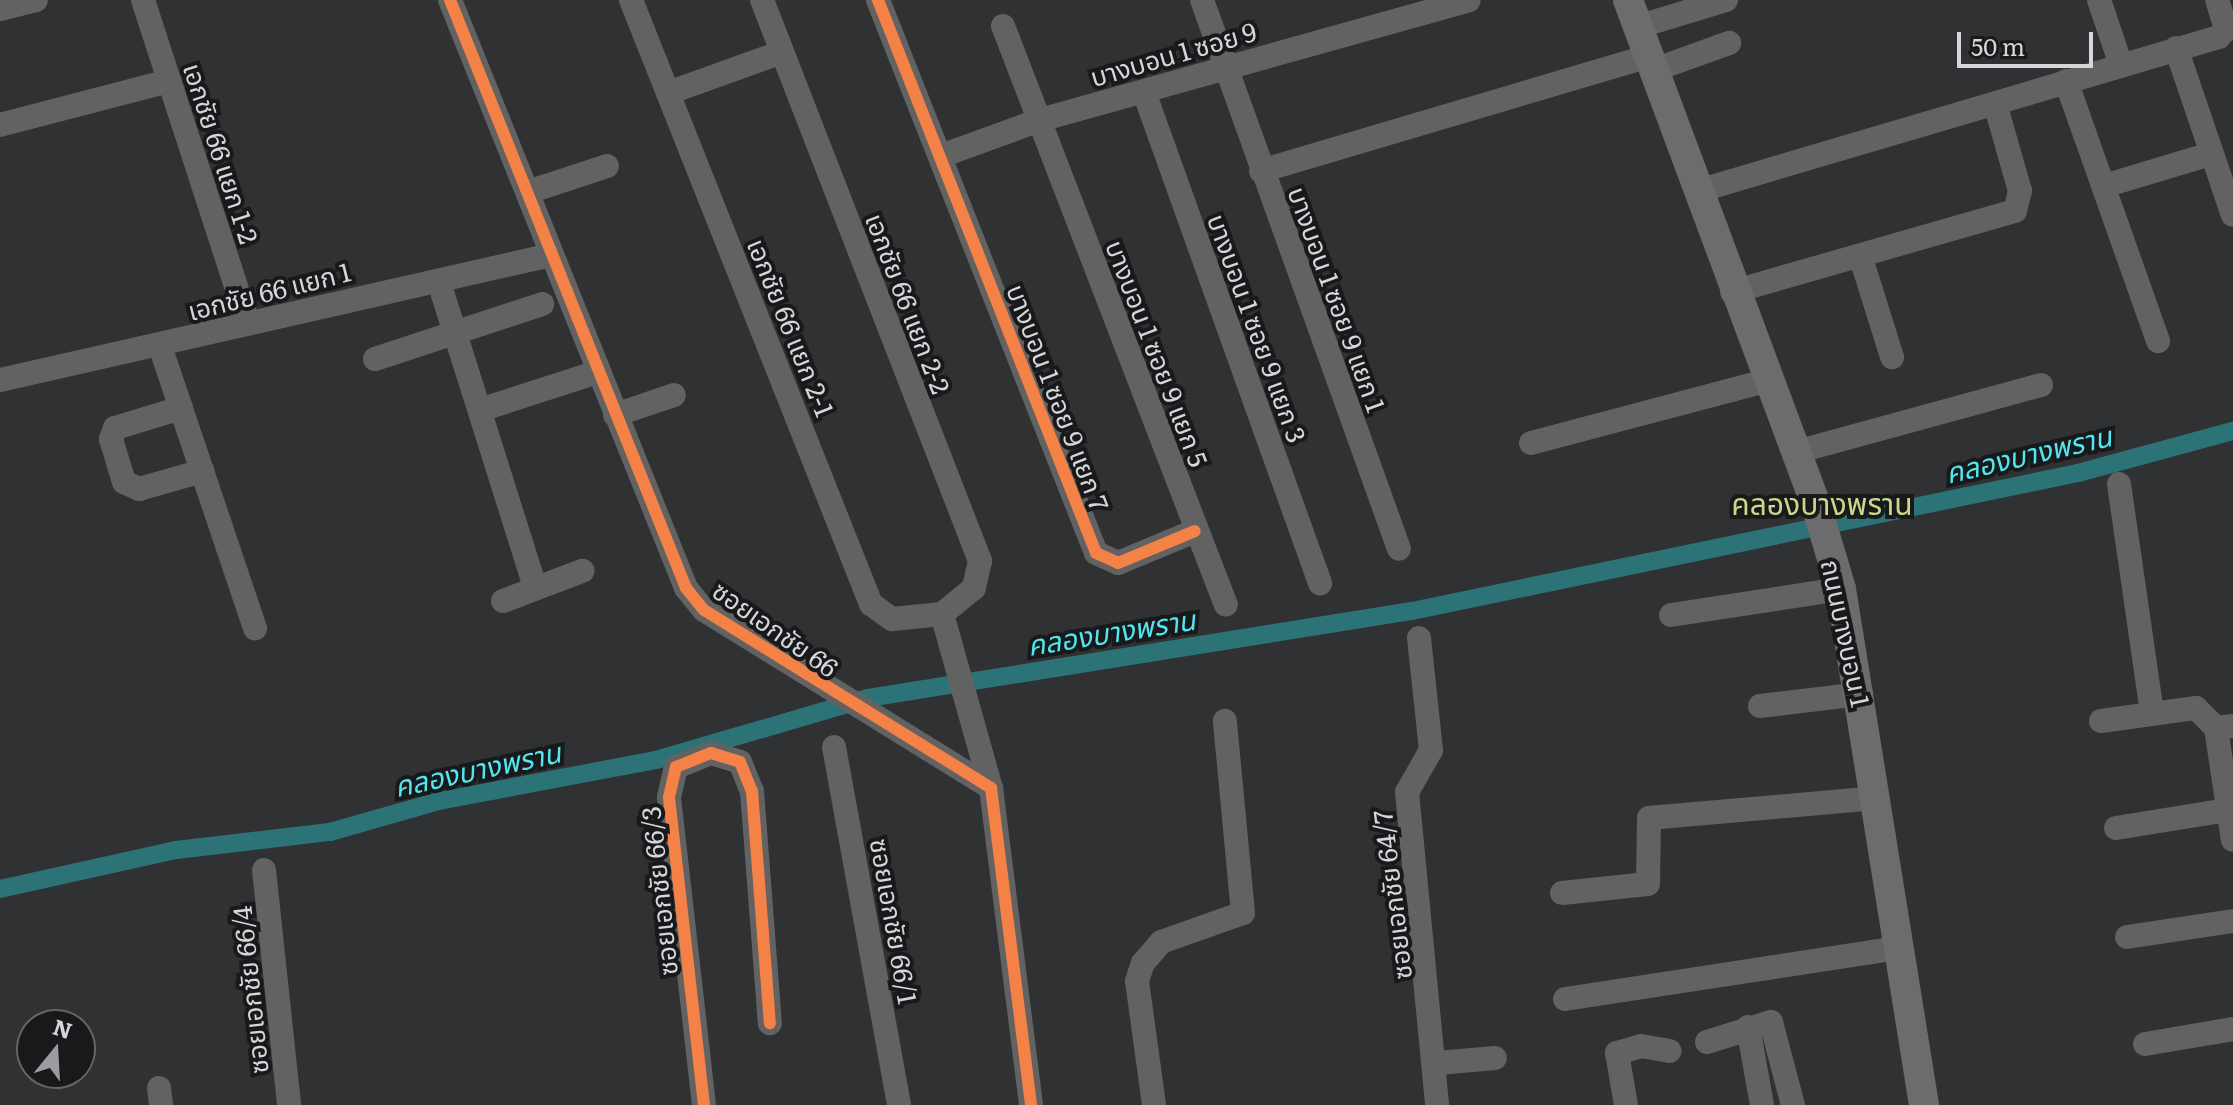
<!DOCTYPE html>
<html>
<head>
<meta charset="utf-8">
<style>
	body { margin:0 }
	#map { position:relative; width:2233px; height:1105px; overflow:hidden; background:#303133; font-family:Literata,"Noto Sans Thai",serif }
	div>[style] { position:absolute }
	.canal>* { height:18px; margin:-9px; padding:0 9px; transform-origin:9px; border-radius:9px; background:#2c7377 }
	.minor>* { height:24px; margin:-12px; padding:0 12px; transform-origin:12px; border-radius:12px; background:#626263 }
	.major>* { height:30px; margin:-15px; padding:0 15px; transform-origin:15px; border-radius:15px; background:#6c6c6e }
	.cycleway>* { height:12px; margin:-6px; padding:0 6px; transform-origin:6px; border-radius:6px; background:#f48246 }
	span { translate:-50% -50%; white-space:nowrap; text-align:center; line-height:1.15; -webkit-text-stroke:8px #18191a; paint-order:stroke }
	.street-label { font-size:26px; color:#d5d6d9 }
	.water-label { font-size:28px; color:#53e6ee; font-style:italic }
	.quarter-label { font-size:30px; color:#ccd78a }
	.north { position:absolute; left:16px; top:1009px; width:80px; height:80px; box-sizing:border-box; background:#18191a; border:2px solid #646566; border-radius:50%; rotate:18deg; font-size:22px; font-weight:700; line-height:32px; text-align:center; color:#d5d6d9 }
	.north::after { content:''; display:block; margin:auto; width:28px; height:36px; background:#9b9c9f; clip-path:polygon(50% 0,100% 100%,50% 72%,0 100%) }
	.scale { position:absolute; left:1957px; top:32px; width:136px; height:36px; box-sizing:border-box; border:4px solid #d5d6d9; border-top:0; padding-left:10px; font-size:24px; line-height:28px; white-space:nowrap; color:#d5d6d9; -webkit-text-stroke:6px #18191a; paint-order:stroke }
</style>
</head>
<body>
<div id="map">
	<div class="canal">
		<i style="left:0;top:889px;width:180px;rotate:-12.5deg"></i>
		<i style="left:176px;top:850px;width:155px;rotate:-6.7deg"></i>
		<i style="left:330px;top:832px;width:113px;rotate:-15.9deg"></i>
		<i style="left:439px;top:801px;width:221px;rotate:-10.7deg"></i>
		<i style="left:656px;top:760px;width:221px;rotate:-16.3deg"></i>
		<i style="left:868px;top:698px;width:551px;rotate:-9.09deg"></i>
		<i style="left:1412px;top:611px;width:680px;rotate:-11.71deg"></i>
		<i style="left:2078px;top:473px;width:161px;rotate:-15.2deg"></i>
	</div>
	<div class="minor">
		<i style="left:143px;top:0;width:340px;rotate:72deg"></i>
		<i style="left:450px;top:0;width:634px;rotate:68.13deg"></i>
		<i style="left:686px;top:588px;width:28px;rotate:51deg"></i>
		<i style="left:704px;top:610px;width:338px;rotate:31.8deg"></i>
		<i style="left:991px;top:788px;width:320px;rotate:82.8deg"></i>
		<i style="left:631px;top:0;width:650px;rotate:68.33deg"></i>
		<i style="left:871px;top:604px;width:26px;rotate:36deg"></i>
		<i style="left:892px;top:619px;width:50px;rotate:-5.7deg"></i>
		<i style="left:762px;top:0;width:602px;rotate:68.76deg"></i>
		<i style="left:980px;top:561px;width:28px;rotate:103deg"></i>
		<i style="left:974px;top:588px;width:41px;rotate:140.9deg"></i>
		<i style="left:878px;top:0;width:594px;rotate:68.48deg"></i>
		<i style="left:1096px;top:553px;width:24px;rotate:24deg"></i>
		<i style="left:1118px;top:563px;width:83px;rotate:-22.6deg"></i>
		<i style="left:1202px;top:0;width:583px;rotate:70.26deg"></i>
		<i style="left:2099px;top:0;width:69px;rotate:71.3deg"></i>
		<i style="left:0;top:9px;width:37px;rotate:-14deg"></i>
		<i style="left:1003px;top:26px;width:620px;rotate:68.94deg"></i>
		<i style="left:1637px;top:27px;width:93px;rotate:-16.9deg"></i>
		<i style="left:2176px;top:48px;width:176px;rotate:71.2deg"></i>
		<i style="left:1654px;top:70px;width:80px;rotate:-19.8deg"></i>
		<i style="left:2066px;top:81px;width:276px;rotate:70.5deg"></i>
		<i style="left:1144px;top:92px;width:522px;rotate:70.28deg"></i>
		<i style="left:668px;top:93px;width:121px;rotate:-19.8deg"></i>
		<i style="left:0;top:125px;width:175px;rotate:-14.6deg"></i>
		<i style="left:941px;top:156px;width:105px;rotate:-20deg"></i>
		<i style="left:1040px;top:120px;width:445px;rotate:-15.6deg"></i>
		<i style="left:1261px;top:171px;width:405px;rotate:-16.5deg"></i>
		<i style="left:2104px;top:186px;width:112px;rotate:-16.7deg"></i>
		<i style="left:1698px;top:191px;width:543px;rotate:-16.47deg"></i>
		<i style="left:2219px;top:37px;width:11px;rotate:-49deg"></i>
		<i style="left:2226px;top:29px;width:30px;rotate:-107deg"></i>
		<i style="left:528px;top:192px;width:83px;rotate:-18.2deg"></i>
		<i style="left:1861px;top:258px;width:104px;rotate:72.6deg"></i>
		<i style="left:1732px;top:292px;width:294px;rotate:-16deg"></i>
		<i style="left:2015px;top:211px;width:21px;rotate:-76deg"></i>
		<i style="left:2020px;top:191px;width:91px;rotate:-105.9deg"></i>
		<i style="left:443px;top:295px;width:305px;rotate:72.5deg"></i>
		<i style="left:160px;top:346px;width:298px;rotate:71.4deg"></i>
		<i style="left:375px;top:359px;width:176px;rotate:-18.2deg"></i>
		<i style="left:0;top:380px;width:565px;rotate:-12.78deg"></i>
		<i style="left:181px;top:408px;width:69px;rotate:163.1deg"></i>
		<i style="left:115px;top:428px;width:12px;rotate:110deg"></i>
		<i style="left:111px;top:439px;width:45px;rotate:73.2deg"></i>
		<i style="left:124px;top:482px;width:17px;rotate:25deg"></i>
		<i style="left:139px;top:489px;width:66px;rotate:-15.9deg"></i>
		<i style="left:480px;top:410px;width:124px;rotate:-17.9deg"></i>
		<i style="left:615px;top:415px;width:62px;rotate:-18.7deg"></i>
		<i style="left:1531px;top:443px;width:246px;rotate:-14.8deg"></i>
		<i style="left:1796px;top:452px;width:254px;rotate:-15.3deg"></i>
		<i style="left:2119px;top:484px;width:230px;rotate:81.8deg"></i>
		<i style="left:503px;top:601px;width:85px;rotate:-20.8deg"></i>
		<i style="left:942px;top:614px;width:181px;rotate:74.3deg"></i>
		<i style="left:1671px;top:615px;width:172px;rotate:-8.7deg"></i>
		<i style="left:1419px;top:638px;width:113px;rotate:83.9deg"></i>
		<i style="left:1431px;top:750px;width:48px;rotate:119.7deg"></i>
		<i style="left:1407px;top:792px;width:314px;rotate:84.5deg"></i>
		<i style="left:1760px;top:706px;width:102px;rotate:-6.8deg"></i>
		<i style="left:2101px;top:721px;width:96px;rotate:-7.8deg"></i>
		<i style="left:2196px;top:708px;width:28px;rotate:45deg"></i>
		<i style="left:2216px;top:728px;width:17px;rotate:-7deg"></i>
		<i style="left:2216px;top:728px;width:113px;rotate:81.4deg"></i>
		<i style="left:834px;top:747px;width:364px;rotate:79.7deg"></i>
		<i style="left:2116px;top:828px;width:112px;rotate:-9.2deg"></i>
		<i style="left:264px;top:870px;width:236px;rotate:83.9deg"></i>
		<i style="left:1562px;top:893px;width:86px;rotate:-6deg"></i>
		<i style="left:1648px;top:884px;width:66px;rotate:-89.1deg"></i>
		<i style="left:1649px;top:818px;width:229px;rotate:-5deg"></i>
		<i style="left:2127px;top:937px;width:107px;rotate:-8.6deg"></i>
		<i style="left:1565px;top:999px;width:338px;rotate:-8.7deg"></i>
		<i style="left:1748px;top:1027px;width:79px;rotate:79.8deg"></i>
		<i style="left:1707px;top:1042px;width:67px;rotate:-17.4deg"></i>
		<i style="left:1771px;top:1022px;width:86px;rotate:75.2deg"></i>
		<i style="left:2145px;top:1044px;width:89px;rotate:-9.7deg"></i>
		<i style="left:1438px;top:1063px;width:57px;rotate:-5deg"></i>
		<i style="left:159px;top:1088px;width:17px;rotate:83deg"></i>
		<i style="left:704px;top:1105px;width:310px;rotate:-96.5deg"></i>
		<i style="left:669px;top:797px;width:31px;rotate:-77deg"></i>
		<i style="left:676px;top:767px;width:38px;rotate:-22deg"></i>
		<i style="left:711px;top:753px;width:30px;rotate:17deg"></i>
		<i style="left:740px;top:762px;width:31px;rotate:68deg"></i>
		<i style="left:752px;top:791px;width:233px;rotate:85.6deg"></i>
		<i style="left:1154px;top:1105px;width:125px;rotate:-97.8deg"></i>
		<i style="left:1137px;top:981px;width:19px;rotate:-72deg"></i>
		<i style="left:1143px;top:963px;width:28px;rotate:-49deg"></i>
		<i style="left:1161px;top:942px;width:87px;rotate:-19.5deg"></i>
		<i style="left:1243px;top:913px;width:193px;rotate:-95.4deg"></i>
		<i style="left:1626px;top:1105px;width:53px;rotate:-99.8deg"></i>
		<i style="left:1617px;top:1053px;width:25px;rotate:-16deg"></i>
		<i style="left:1641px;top:1046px;width:29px;rotate:10deg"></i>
	</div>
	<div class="major">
		<i style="left:1628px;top:0;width:539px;rotate:69.58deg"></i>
		<i style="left:1816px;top:505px;width:88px;rotate:73.4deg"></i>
		<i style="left:1841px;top:589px;width:523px;rotate:80.86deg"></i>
	</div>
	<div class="cycleway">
		<i style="left:450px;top:0;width:634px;rotate:68.13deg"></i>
		<i style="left:686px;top:588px;width:28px;rotate:51deg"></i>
		<i style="left:704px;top:610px;width:338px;rotate:31.8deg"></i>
		<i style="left:991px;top:788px;width:320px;rotate:82.8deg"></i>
		<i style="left:878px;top:0;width:594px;rotate:68.48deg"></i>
		<i style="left:1096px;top:553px;width:24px;rotate:24deg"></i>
		<i style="left:1118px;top:563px;width:83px;rotate:-22.6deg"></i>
		<i style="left:704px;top:1105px;width:310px;rotate:-96.5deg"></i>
		<i style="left:669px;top:797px;width:31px;rotate:-77deg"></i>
		<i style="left:676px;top:767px;width:38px;rotate:-22deg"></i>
		<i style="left:711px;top:753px;width:30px;rotate:17deg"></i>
		<i style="left:740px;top:762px;width:31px;rotate:68deg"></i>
		<i style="left:752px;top:791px;width:233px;rotate:85.6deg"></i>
	</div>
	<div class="street-label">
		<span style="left:1173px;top:53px;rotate:-16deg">บางบอน 1 ซอย 9</span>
		<span style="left:222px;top:153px;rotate:72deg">เอกชัย 66 แยก 1-2</span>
		<span style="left:269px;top:290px;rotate:-14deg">เอกชัย 66 แยก 1</span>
		<span style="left:1338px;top:299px;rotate:70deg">บางบอน 1 ซอย 9 แยก 1</span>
		<span style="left:909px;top:303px;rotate:69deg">เอกชัย 66 แยก 2-2</span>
		<span style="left:792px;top:327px;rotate:68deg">เอกชัย 66 แยก 2-1</span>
		<span style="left:1258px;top:328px;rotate:70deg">บางบอน 1 ซอย 9 แยก 3</span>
		<span style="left:1158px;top:353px;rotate:69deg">บางบอน 1 ซอย 9 แยก 5</span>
		<span style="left:1059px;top:397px;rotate:69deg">บางบอน 1 ซอย 9 แยก 7</span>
		<span style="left:776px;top:628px;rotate:35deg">ซอยเอกชัย 66</span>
		<span style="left:1847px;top:633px;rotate:78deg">ถนนบางบอน 1</span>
		<span style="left:658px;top:891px;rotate:-96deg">ซอยเอกชัย 66/3</span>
		<span style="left:1391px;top:895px;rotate:-97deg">ซอยเอกชัย 64/7</span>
		<span style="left:895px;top:921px;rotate:80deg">ซอยเอกชัย 66/1</span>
		<span style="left:249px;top:990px;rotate:-96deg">ซอยเอกชัย 66/4</span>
	</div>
	<div class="water-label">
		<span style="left:2028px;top:453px;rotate:-13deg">คลองบางพราน</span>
		<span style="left:1111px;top:631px;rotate:-9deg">คลองบางพราน</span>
		<span style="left:477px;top:768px;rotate:-12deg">คลองบางพราน</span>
	</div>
	<div class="quarter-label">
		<span style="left:1822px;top:502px">คลองบางพราน</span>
	</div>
	<div class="north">N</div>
	<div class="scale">50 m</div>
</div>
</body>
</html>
